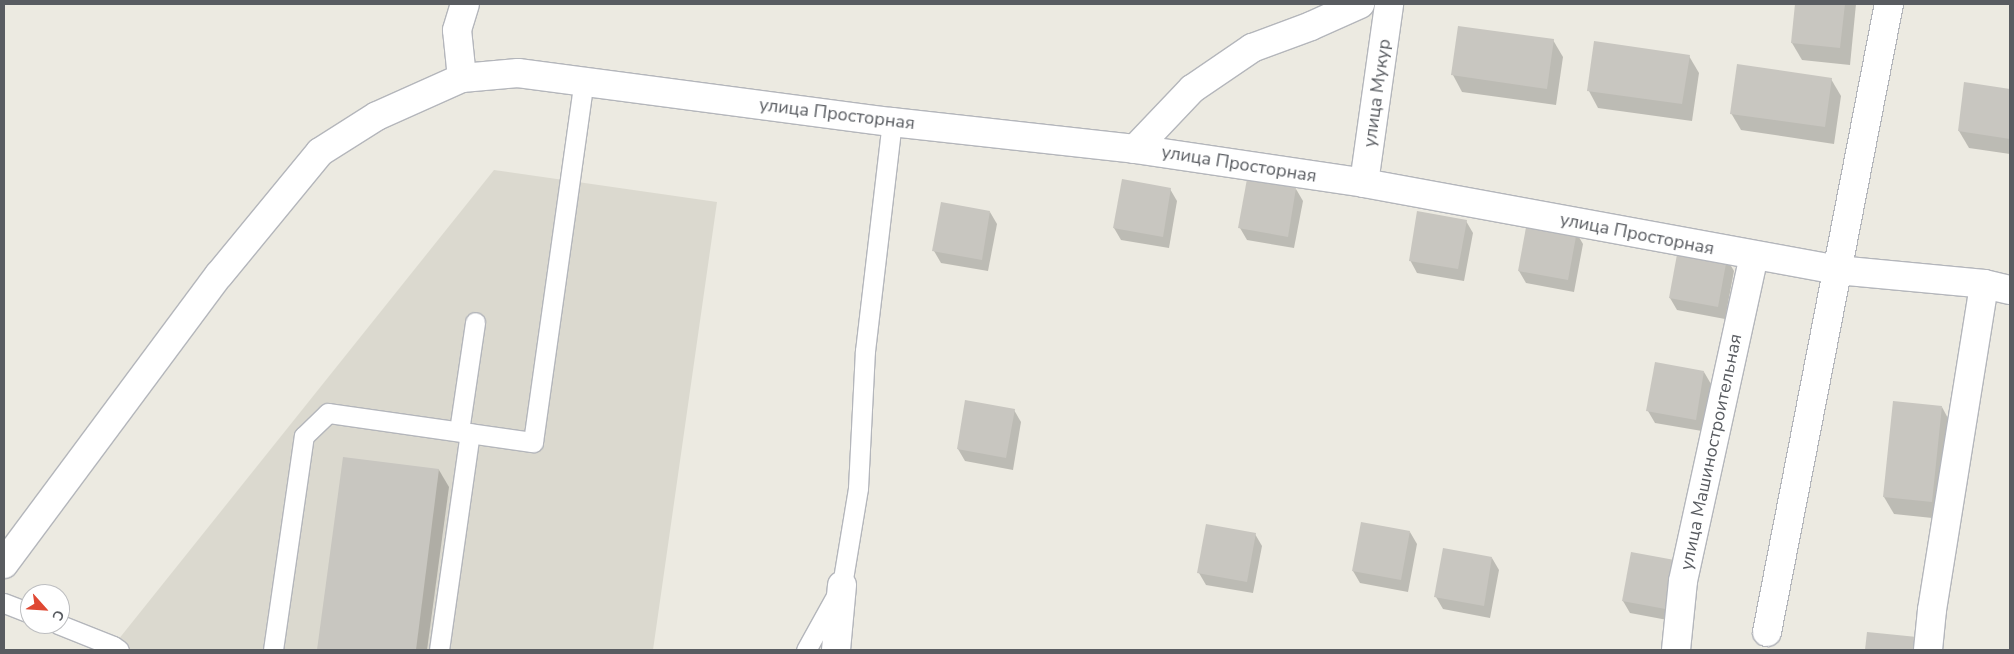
<!DOCTYPE html>
<html>
<head>
<meta charset="utf-8">
<style>
	body { margin:0 }
	#map { position:relative; width:2014px; height:654px; overflow:hidden; background:#eceae1; font-family:"Nunito Sans",sans-serif }
	div>[style] { position:absolute }
	.education>* { inset:0; background:#dbd9cf }
	.shadow>* { inset:0; background:#0003 }
	.building>* { inset:0; background:#c8c6c0 }
	.roads { filter:drop-shadow(1px 0 #b4b6bb) drop-shadow(-1px 0 #b4b6bb) drop-shadow(0 1px #b4b6bb) drop-shadow(0 -1px #b4b6bb) }
	.lane>* { height:19px; margin:-9.5px; padding:0 9.5px; transform-origin:9.5px; border-radius:9.5px; background:#fff }
	.street>* { height:28px; margin:-14px; padding:0 14px; transform-origin:14px; border-radius:14px; background:#fff }
	span { translate:-50% -50%; white-space:nowrap; text-align:center; line-height:1.15; -webkit-text-stroke:4px #fff; paint-order:stroke }
	.street-label { font-size:18px; color:#595c61 }
	.frame { position:absolute; inset:0; border:5px solid #595c61; pointer-events:none }
	.north { position:absolute; left:20px; top:584px; width:50px; height:50px; box-sizing:border-box; background:#fff; border:1px solid #bdbec0; border-radius:50%; rotate:116deg; font-size:14px; font-weight:700; line-height:20px; text-align:center; color:#595c61 }
	.north::after { content:''; display:block; margin:auto; width:18px; height:22px; background:#df4833; clip-path:polygon(50% 0,100% 100%,50% 72%,0 100%) }
</style>
</head>
<body>
<div id="map">
	<div class="education">
		<i style="clip-path:polygon(494px 170px,717px 202px,653px 650px,110px 650px)"></i>
	</div>
	<div class="shadow">
		<i style="clip-path:polygon(1796px 4px,1856px 4px,1850px 65px,1802px 60px,1792px 43px)"></i>
		<i style="clip-path:polygon(1553px 40px,1563px 57px,1556px 105px,1462px 92px,1453px 75px)"></i>
		<i style="clip-path:polygon(1689px 56px,1699px 73px,1692px 121px,1598px 108px,1589px 91px)"></i>
		<i style="clip-path:polygon(1831px 79px,1841px 96px,1834px 144px,1741px 130px,1731px 113px)"></i>
		<i style="clip-path:polygon(1965px 84px,2010px 90px,2010px 154px,1969px 148px,1959px 131px)"></i>
		<i style="clip-path:polygon(1170px 189px,1177px 201px,1169px 248px,1121px 240px,1114px 228px)"></i>
		<i style="clip-path:polygon(1296px 189px,1303px 201px,1294px 248px,1247px 240px,1240px 228px)"></i>
		<i style="clip-path:polygon(990px 212px,997px 224px,988px 271px,941px 263px,934px 251px)"></i>
		<i style="clip-path:polygon(1466px 221px,1473px 233px,1464px 281px,1417px 273px,1410px 260px)"></i>
		<i style="clip-path:polygon(1576px 232px,1583px 244px,1574px 292px,1526px 283px,1519px 271px)"></i>
		<i style="clip-path:polygon(1727px 259px,1734px 271px,1725px 319px,1677px 310px,1670px 298px)"></i>
		<i style="clip-path:polygon(1704px 372px,1711px 384px,1702px 431px,1655px 423px,1648px 411px)"></i>
		<i style="clip-path:polygon(1942px 407px,1951px 424px,1942px 519px,1894px 514px,1884px 497px)"></i>
		<i style="clip-path:polygon(1014px 410px,1021px 422px,1013px 470px,965px 461px,958px 449px)"></i>
		<i style="clip-path:polygon(344px 458px,439px 470px,449px 487px,427px 650px,318px 650px)"></i>
		<i style="clip-path:polygon(1410px 532px,1417px 544px,1408px 592px,1360px 583px,1353px 571px)"></i>
		<i style="clip-path:polygon(1255px 534px,1262px 546px,1253px 593px,1206px 585px,1199px 573px)"></i>
		<i style="clip-path:polygon(1632px 554px,1678px 622px,1630px 613px,1623px 601px)"></i>
		<i style="clip-path:polygon(1492px 558px,1499px 570px,1490px 618px,1443px 609px,1436px 597px)"></i>
	</div>
	<div class="building">
		<i style="clip-path:polygon(1795px 4px,1845px 4px,1840px 48px,1791px 43px)"></i>
		<i style="clip-path:polygon(1458px 26px,1554px 39px,1547px 89px,1451px 75px)"></i>
		<i style="clip-path:polygon(1594px 41px,1690px 55px,1682px 104px,1587px 91px)"></i>
		<i style="clip-path:polygon(1737px 64px,1832px 78px,1825px 127px,1730px 114px)"></i>
		<i style="clip-path:polygon(1964px 82px,2010px 89px,2010px 139px,1958px 131px)"></i>
		<i style="clip-path:polygon(1122px 179px,1171px 188px,1163px 237px,1113px 228px)"></i>
		<i style="clip-path:polygon(1247px 179px,1296px 188px,1288px 237px,1238px 228px)"></i>
		<i style="clip-path:polygon(941px 202px,990px 211px,982px 260px,932px 251px)"></i>
		<i style="clip-path:polygon(1417px 211px,1467px 220px,1458px 269px,1409px 261px)"></i>
		<i style="clip-path:polygon(1527px 222px,1577px 231px,1568px 280px,1518px 271px)"></i>
		<i style="clip-path:polygon(1678px 249px,1727px 258px,1718px 307px,1669px 298px)"></i>
		<i style="clip-path:polygon(1655px 362px,1704px 371px,1696px 420px,1646px 411px)"></i>
		<i style="clip-path:polygon(965px 400px,1015px 409px,1006px 458px,957px 449px)"></i>
		<i style="clip-path:polygon(1893px 401px,1942px 406px,1932px 502px,1883px 497px)"></i>
		<i style="clip-path:polygon(343px 457px,439px 469px,416px 650px,317px 650px)"></i>
		<i style="clip-path:polygon(1361px 522px,1410px 531px,1401px 580px,1352px 571px)"></i>
		<i style="clip-path:polygon(1206px 524px,1256px 533px,1247px 582px,1197px 573px)"></i>
		<i style="clip-path:polygon(1443px 548px,1492px 557px,1484px 606px,1434px 597px)"></i>
		<i style="clip-path:polygon(1631px 552px,1680px 561px,1671px 610px,1622px 601px)"></i>
		<i style="clip-path:polygon(1867px 632px,1917px 637px,1915px 650px,1865px 650px)"></i>
	</div>
	<div class="roads">
		<div class="lane">
			<i style="left:459px;top:431px;width:110px;rotate:-81.6deg"></i>
			<i style="left:4px;top:603px;width:28px;rotate:21deg"></i>
			<i style="left:58px;top:624px;width:59px;rotate:21.8deg"></i>
			<i style="left:113px;top:646px;width:7px;rotate:34deg"></i>
			<i style="left:273px;top:650px;width:216px;rotate:-81.8deg"></i>
			<i style="left:304px;top:436px;width:33px;rotate:-44deg"></i>
			<i style="left:328px;top:413px;width:207px;rotate:8.1deg"></i>
			<i style="left:533px;top:442px;width:366px;rotate:-82deg"></i>
			<i style="left:439px;top:650px;width:219px;rotate:-81.9deg"></i>
			<i style="left:806px;top:650px;width:74px;rotate:-61deg"></i>
			<i style="left:842px;top:585px;width:98px;rotate:-80.6deg"></i>
			<i style="left:858px;top:488px;width:137px;rotate:-87.1deg"></i>
			<i style="left:865px;top:351px;width:231px;rotate:-83.3deg"></i>
		</div>
		<div class="street">
			<i style="left:462px;top:78px;width:48px;rotate:-95.9deg"></i>
			<i style="left:457px;top:30px;width:27px;rotate:-73deg"></i>
			<i style="left:1135px;top:149px;width:83px;rotate:-46.5deg"></i>
			<i style="left:1192px;top:89px;width:73px;rotate:-34.3deg"></i>
			<i style="left:1252px;top:48px;width:63px;rotate:-20.4deg"></i>
			<i style="left:1311px;top:26px;width:54px;rotate:-24.2deg"></i>
			<i style="left:1364px;top:183px;width:181px;rotate:-82deg"></i>
			<i style="left:4px;top:564px;width:360px;rotate:-53.4deg"></i>
			<i style="left:219px;top:275px;width:159px;rotate:-50.6deg"></i>
			<i style="left:320px;top:152px;width:67px;rotate:-32.3deg"></i>
			<i style="left:377px;top:116px;width:93px;rotate:-24.1deg"></i>
			<i style="left:462px;top:78px;width:56px;rotate:-5.1deg"></i>
			<i style="left:518px;top:73px;width:377px;rotate:7.5deg"></i>
			<i style="left:892px;top:122px;width:244px;rotate:6.3deg"></i>
			<i style="left:1135px;top:149px;width:232px;rotate:8.4deg"></i>
			<i style="left:1364px;top:183px;width:481px;rotate:10.4deg"></i>
			<i style="left:1837px;top:270px;width:148px;rotate:5.4deg"></i>
			<i style="left:1984px;top:284px;width:27px;rotate:13deg"></i>
			<i style="left:1767px;top:632px;width:640px;rotate:-79.01deg"></i>
			<i style="left:836px;top:650px;width:65px;rotate:-84.7deg"></i>
			<i style="left:1676px;top:650px;width:69px;rotate:-84.2deg"></i>
			<i style="left:1683px;top:581px;width:333px;rotate:-77.7deg"></i>
			<i style="left:1928px;top:650px;width:40px;rotate:-84.3deg"></i>
			<i style="left:1932px;top:610px;width:330px;rotate:-80.9deg"></i>
		</div>
	</div>
	<div class="street-label">
		<span style="left:1377px;top:93px;rotate:-82deg">улица Мукур</span>
		<span style="left:837px;top:114px;rotate:7deg">улица Просторная</span>
		<span style="left:1239px;top:164px;rotate:9deg">улица Просторная</span>
		<span style="left:1637px;top:234px;rotate:11deg">улица Просторная</span>
		<span style="left:1711px;top:452px;rotate:-78deg">улица Машиностроительная</span>
	</div>
	<div class="frame"></div>
	<div class="north">С</div>
</div>
</body>
</html>
